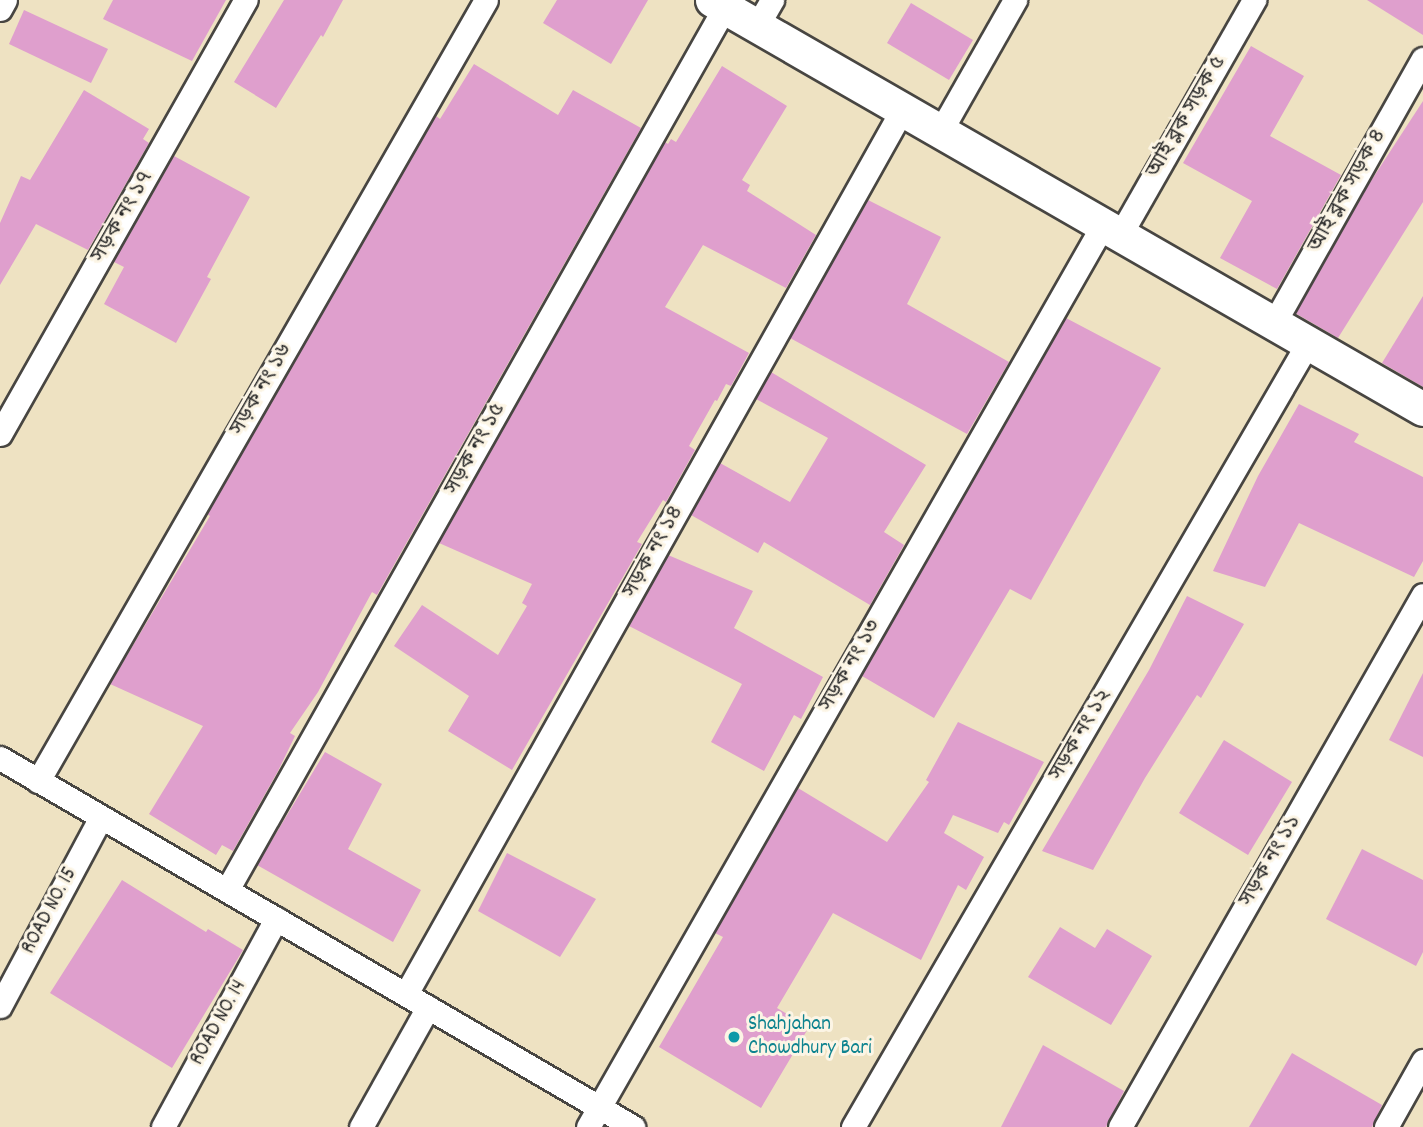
<!DOCTYPE html>
<html>
<head>
<meta charset="utf-8">
<style>
	body { margin:0 }
	#map { position:relative; width:1423px; height:1127px; overflow:hidden; background:#eee2c2; font-family:Dekko,"Noto Sans Bengali",sans-serif }
	div>[style] { position:absolute }
	.building>* { inset:0; background:#df9fcd }
	.roads { filter:drop-shadow(2px 0 #484642) drop-shadow(-2px 0 #484642) drop-shadow(0 2px #484642) drop-shadow(0 -2px #484642) }
	.street>* { height:23px; margin:-11.5px; padding:0 11.5px; transform-origin:11.5px; border-radius:11.5px; background:#fff }
	.secondary>* { height:33px; margin:-16.5px; padding:0 16.5px; transform-origin:16.5px; border-radius:16.5px; background:#fff }
	.dots>* { width:19px; height:19px; translate:-50% -50%; box-sizing:border-box; border:4px solid #fcf5e5; border-radius:50% }
	span { translate:-50% -50%; white-space:nowrap; text-align:center; line-height:1.15; -webkit-text-stroke:6px #fcf5e5; paint-order:stroke }
	.street-label { font-size:21px; color:#2b2b2b }
	.culture-label { font-size:21px; color:#0d838f }
	.left { translate:0 -50%; text-align:left }
</style>
</head>
<body>
<div id="map">
	<div class="building">
		<i style="clip-path:polygon(113px 0,226px 0,192px 61px,103px 19px)"></i>
		<i style="clip-path:polygon(284px 0,343px 0,323px 37px,321px 35px,276px 108px,234px 82px)"></i>
		<i style="clip-path:polygon(557px 0,648px 0,611px 64px,543px 23px)"></i>
		<i style="clip-path:polygon(1367px 0,1423px 0,1423px 35px)"></i>
		<i style="clip-path:polygon(911px 3px,973px 40px,949px 80px,887px 43px)"></i>
		<i style="clip-path:polygon(24px 10px,108px 49px,91px 83px,9px 44px)"></i>
		<i style="clip-path:polygon(1251px 46px,1304px 76px,1270px 136px,1341px 175px,1277px 289px,1220px 258px,1252px 201px,1183px 163px)"></i>
		<i style="clip-path:polygon(474px 64px,558px 115px,573px 90px,641px 128px,377px 595px,372px 592px,318px 692px,290px 733px,295px 736px,278px 771px,233px 851px,222px 845px,216px 855px,149px 814px,203px 726px,110px 684px,210px 516px,207px 514px,426px 132px,436px 116px,440px 119px)"></i>
		<i style="clip-path:polygon(722px 66px,787px 106px,742px 180px,750px 185px,747px 191px,816px 235px,786px 288px,703px 245px,665px 307px,749px 353px,731px 386px,726px 384px,717px 401px,715px 400px,689px 446px,695px 450px,666px 502px,663px 500px,637px 542px,642px 544px,512px 770px,448px 731px,469px 696px,394px 646px,422px 605px,498px 655px,527px 606px,522px 603px,532px 584px,439px 543px,665px 142px,668px 144px,671px 139px,676px 142px)"></i>
		<i style="clip-path:polygon(84px 90px,149px 129px,143px 139px,149px 143px,88px 250px,36px 224px,0 285px,0 223px,21px 176px,30px 180px)"></i>
		<i style="clip-path:polygon(1423px 101px,1423px 202px,1338px 338px,1295px 313px,1367px 187px)"></i>
		<i style="clip-path:polygon(174px 156px,250px 197px,207px 277px,211px 279px,176px 343px,104px 304px,124px 267px,114px 262px)"></i>
		<i style="clip-path:polygon(868px 200px,941px 237px,907px 304px,1009px 362px,967px 434px,790px 338px)"></i>
		<i style="clip-path:polygon(1423px 296px,1423px 387px,1382px 363px)"></i>
		<i style="clip-path:polygon(1066px 318px,1161px 368px,1031px 600px,1010px 589px,934px 718px,862px 676px)"></i>
		<i style="clip-path:polygon(771px 372px,926px 465px,884px 532px,904px 545px,870px 605px,764px 542px,758px 553px,691px 515px,720px 463px,790px 502px,828px 438px,756px 399px)"></i>
		<i style="clip-path:polygon(1299px 404px,1359px 434px,1354px 442px,1423px 477px,1423px 561px,1414px 577px,1299px 523px,1265px 587px,1213px 571px,1258px 476px)"></i>
		<i style="clip-path:polygon(668px 555px,753px 591px,734px 628px,823px 677px,801px 719px,794px 715px,764px 771px,711px 742px,742px 684px,629px 626px)"></i>
		<i style="clip-path:polygon(1187px 596px,1244px 624px,1201px 698px,1197px 695px,1145px 778px,1093px 870px,1042px 851px,1149px 670px)"></i>
		<i style="clip-path:polygon(1423px 673px,1423px 757px,1389px 740px)"></i>
		<i style="clip-path:polygon(958px 722px,1044px 762px,1009px 825px,1004px 822px,998px 833px,953px 815px,944px 833px,984px 857px,966px 890px,958px 885px,921px 960px,833px 913px,777px 1008px,809px 1027px,761px 1108px,659px 1047px,723px 937px,715px 933px,798px 788px,887px 842px,929px 782px,926px 780px)"></i>
		<i style="clip-path:polygon(1224px 740px,1292px 782px,1248px 855px,1179px 813px)"></i>
		<i style="clip-path:polygon(325px 752px,382px 784px,348px 849px,421px 890px,393px 942px,257px 865px)"></i>
		<i style="clip-path:polygon(1362px 849px,1423px 880px,1423px 952px,1416px 966px,1326px 919px)"></i>
		<i style="clip-path:polygon(507px 853px,596px 899px,560px 957px,478px 911px)"></i>
		<i style="clip-path:polygon(122px 880px,206px 932px,208px 929px,243px 950px,172px 1068px,50px 993px)"></i>
		<i style="clip-path:polygon(1060px 927px,1095px 948px,1107px 929px,1152px 956px,1111px 1025px,1028px 977px)"></i>
		<i style="clip-path:polygon(1043px 1045px,1124px 1091px,1106px 1127px,1001px 1127px)"></i>
		<i style="clip-path:polygon(1292px 1053px,1382px 1105px,1372px 1127px,1249px 1127px)"></i>
	</div>
	<div class="roads">
		<div class="street">
			<i style="left:0;top:9px;width:10px;rotate:-61deg"></i>
			<i style="left:757px;top:26px;width:30px;rotate:-60deg"></i>
			<i style="left:940px;top:132px;width:152px;rotate:-60.4deg"></i>
			<i style="left:1120px;top:235px;width:271px;rotate:-60.3deg"></i>
			<i style="left:1274px;top:323px;width:303px;rotate:-60.6deg"></i>
			<i style="left:0;top:434px;width:499px;rotate:-60.5deg"></i>
			<i style="left:0;top:758px;width:733px;rotate:30.24deg"></i>
			<i style="left:38px;top:781px;width:900px;rotate:-60.16deg"></i>
			<i style="left:227px;top:890px;width:1014px;rotate:-60.58deg"></i>
			<i style="left:406px;top:994px;width:1014px;rotate:-60.7deg"></i>
			<i style="left:0;top:1006px;width:214px;rotate:-61.9deg"></i>
			<i style="left:163px;top:1127px;width:237px;rotate:-61.5deg"></i>
			<i style="left:361px;top:1127px;width:137px;rotate:-60.8deg"></i>
			<i style="left:588px;top:1127px;width:1039px;rotate:-60.28deg"></i>
			<i style="left:853px;top:1127px;width:906px;rotate:-59.87deg"></i>
			<i style="left:1120px;top:1127px;width:612px;rotate:-60.34deg"></i>
			<i style="left:1386px;top:1127px;width:76px;rotate:-60.7deg"></i>
		</div>
		<div class="secondary">
			<i style="left:712px;top:0;width:820px;rotate:29.91deg"></i>
		</div>
	</div>
	<div class="dots">
		<i style="left:734px;top:1037px;background:#0f9aa8"></i>
	</div>
	<div class="street-label">
		<span style="left:1187px;top:117px;rotate:-60deg">আই ব্লক সড়ক ৫</span>
		<span style="left:1348px;top:191px;rotate:-61deg">আই ব্লক সড়ক ৪</span>
		<span style="left:123px;top:217px;rotate:-60deg">সড়ক নং ১৭</span>
		<span style="left:262px;top:390px;rotate:-60deg">সড়ক নং ১৬</span>
		<span style="left:476px;top:449px;rotate:-61deg">সড়ক নং ১৫</span>
		<span style="left:654px;top:552px;rotate:-61deg">সড়ক নং ১৪</span>
		<span style="left:851px;top:666px;rotate:-60deg">সড়ক নং ১৩</span>
		<span style="left:1081px;top:735px;rotate:-60deg">সড়ক নং ১২</span>
		<span style="left:1271px;top:861px;rotate:-60deg">সড়ক নং ১১</span>
		<span style="left:50px;top:911px;rotate:-62deg">ROAD NO. 15</span>
		<span style="left:219px;top:1023px;rotate:-61deg">ROAD NO. 14</span>
	</div>
	<div class="culture-label">
		<span class="left" style="left:748px;top:1037px">Shahjahan<br>Chowdhury Bari</span>
	</div>
</div>
</body>
</html>
